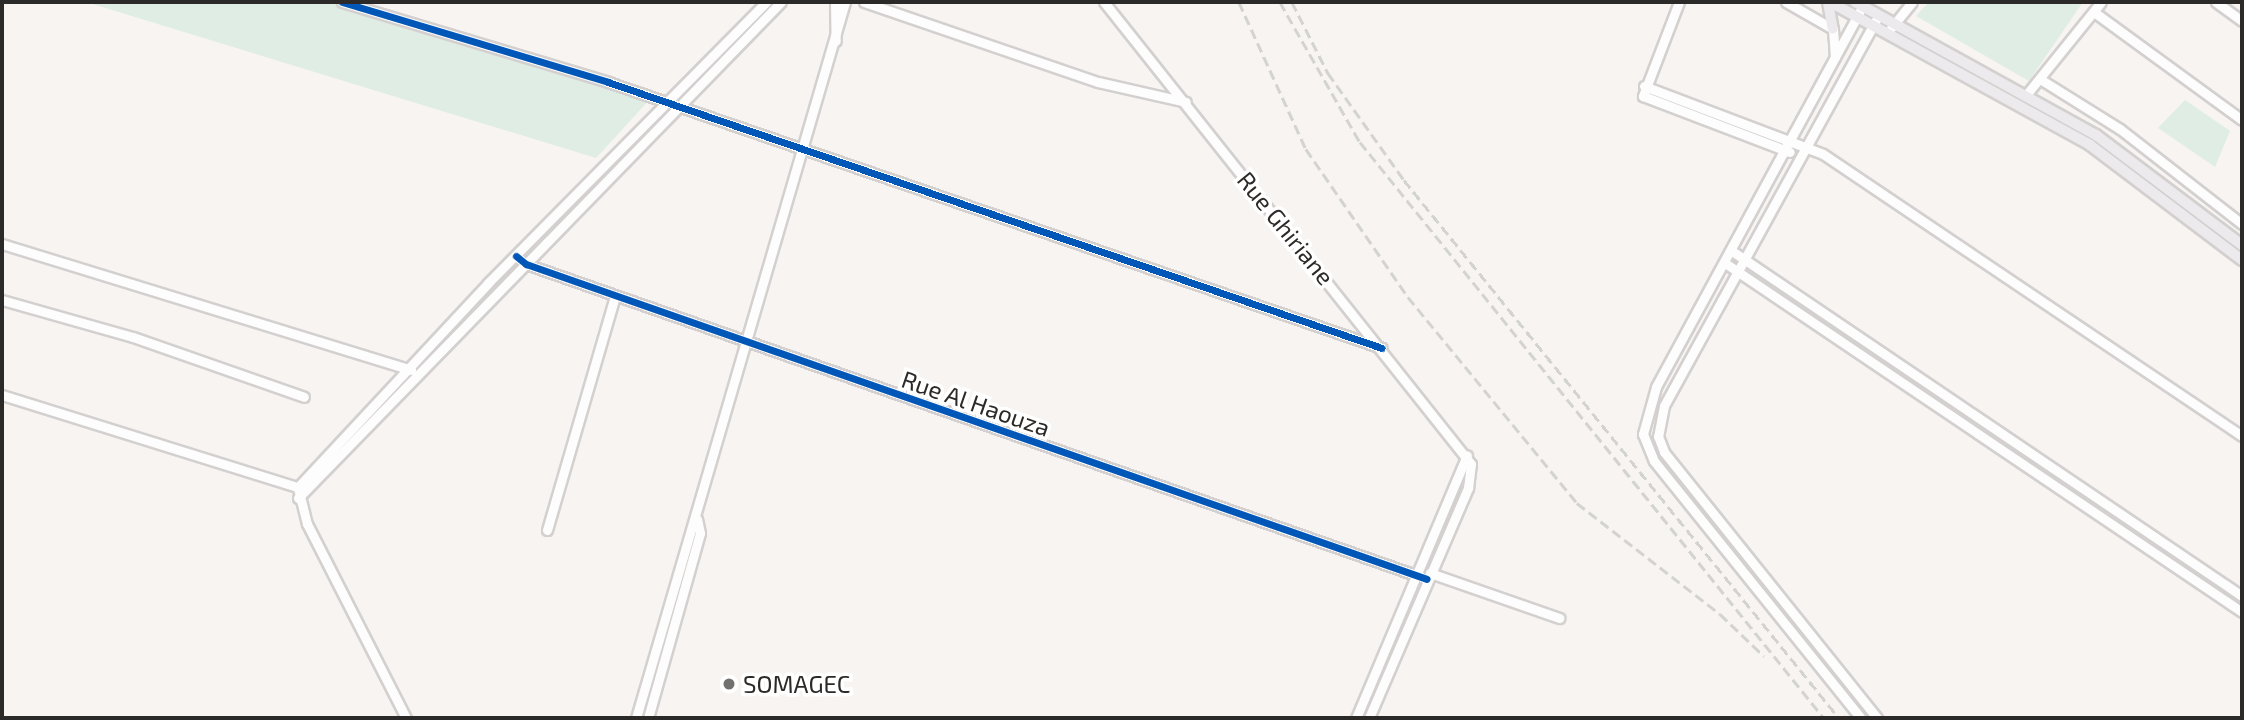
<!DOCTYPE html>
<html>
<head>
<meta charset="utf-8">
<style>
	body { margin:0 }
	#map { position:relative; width:2244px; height:720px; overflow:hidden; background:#f7f4f2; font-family:"Exo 2",sans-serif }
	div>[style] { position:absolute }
	.green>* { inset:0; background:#dfede5 }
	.roads { filter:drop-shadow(2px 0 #d3d0cf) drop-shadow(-2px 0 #d3d0cf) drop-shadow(0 2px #d3d0cf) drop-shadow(0 -2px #d3d0cf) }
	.minor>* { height:9px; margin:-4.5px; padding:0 4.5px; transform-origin:4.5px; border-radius:4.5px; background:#fefdfd }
	.major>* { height:10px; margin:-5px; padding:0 5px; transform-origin:5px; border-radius:5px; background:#edeaed }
	.rail>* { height:2.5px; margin-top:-1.25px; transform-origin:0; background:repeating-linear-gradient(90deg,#d3d3d2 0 10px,transparent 0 15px) }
	.cycleway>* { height:7px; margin:-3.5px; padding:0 3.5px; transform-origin:3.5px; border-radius:3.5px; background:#0057b8 }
	.dots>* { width:19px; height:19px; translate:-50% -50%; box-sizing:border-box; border:4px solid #fff; border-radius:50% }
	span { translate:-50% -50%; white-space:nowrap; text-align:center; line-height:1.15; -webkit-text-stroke:7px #fff; paint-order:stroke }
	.street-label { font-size:24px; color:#2c2a28 }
	.poi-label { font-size:24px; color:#2c2a28 }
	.left { translate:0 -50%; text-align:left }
	.frame { position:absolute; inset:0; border:4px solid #2c2a28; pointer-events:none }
</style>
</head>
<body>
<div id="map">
	<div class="green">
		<i style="clip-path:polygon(86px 2px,345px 2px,652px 97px,596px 158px)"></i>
		<i style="clip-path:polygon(1929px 2px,2083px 2px,2029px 81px,1916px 16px)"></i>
		<i style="clip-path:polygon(2185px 100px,2230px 131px,2215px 167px,2158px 128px)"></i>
	</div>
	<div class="roads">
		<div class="minor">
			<i style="left:342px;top:2px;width:278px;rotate:16.7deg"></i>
			<i style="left:608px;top:82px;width:818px;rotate:18.97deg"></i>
			<i style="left:835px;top:2px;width:39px;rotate:89deg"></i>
			<i style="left:864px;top:2px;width:247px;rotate:18.9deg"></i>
			<i style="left:1098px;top:82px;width:90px;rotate:12.8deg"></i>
			<i style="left:1104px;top:2px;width:590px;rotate:51.54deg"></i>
			<i style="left:1471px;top:464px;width:24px;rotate:97deg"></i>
			<i style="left:1468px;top:488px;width:250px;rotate:113.3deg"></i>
			<i style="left:1679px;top:2px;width:101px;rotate:111deg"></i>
			<i style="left:1643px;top:96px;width:157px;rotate:20.9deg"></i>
			<i style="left:1786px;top:2px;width:54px;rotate:29.9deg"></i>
			<i style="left:1833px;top:29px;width:28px;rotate:86deg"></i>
			<i style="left:1835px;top:57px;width:375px;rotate:118.5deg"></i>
			<i style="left:1656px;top:387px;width:49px;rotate:105.5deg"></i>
			<i style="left:1643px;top:434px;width:29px;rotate:68deg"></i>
			<i style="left:1654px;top:461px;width:330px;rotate:51.2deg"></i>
			<i style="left:2216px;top:2px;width:32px;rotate:36deg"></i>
			<i style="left:2094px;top:12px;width:183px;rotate:36.1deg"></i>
			<i style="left:1876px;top:20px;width:440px;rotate:118.8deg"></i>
			<i style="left:1664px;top:406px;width:31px;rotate:101deg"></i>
			<i style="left:1658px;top:436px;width:17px;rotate:69deg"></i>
			<i style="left:1664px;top:452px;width:341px;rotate:51.3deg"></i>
			<i style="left:1891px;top:28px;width:33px;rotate:-51deg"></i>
			<i style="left:1835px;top:57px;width:52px;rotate:-61.5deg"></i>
			<i style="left:2040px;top:79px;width:94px;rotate:32deg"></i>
			<i style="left:2120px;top:129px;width:155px;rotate:37.9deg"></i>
			<i style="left:1644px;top:86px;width:191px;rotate:20.8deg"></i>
			<i style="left:1823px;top:154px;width:505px;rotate:33.94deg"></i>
			<i style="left:2026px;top:95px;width:119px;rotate:-51.1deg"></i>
			<i style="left:2px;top:244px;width:428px;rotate:17.1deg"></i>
			<i style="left:1732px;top:251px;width:616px;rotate:34.08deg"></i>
			<i style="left:516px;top:256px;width:13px;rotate:39deg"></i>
			<i style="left:526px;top:264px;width:954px;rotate:19.27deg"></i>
			<i style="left:1725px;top:263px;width:624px;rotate:34.02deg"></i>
			<i style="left:2px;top:300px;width:136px;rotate:15.8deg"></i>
			<i style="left:133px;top:337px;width:181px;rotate:19.3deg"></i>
			<i style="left:2px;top:395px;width:315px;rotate:17.3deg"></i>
			<i style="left:298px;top:498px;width:692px;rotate:-45.76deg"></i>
			<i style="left:547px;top:530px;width:244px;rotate:-73.8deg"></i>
			<i style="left:1430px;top:573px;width:137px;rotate:19.2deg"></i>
			<i style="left:406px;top:718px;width:218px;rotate:-117deg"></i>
			<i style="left:307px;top:524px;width:38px;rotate:-104deg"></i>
			<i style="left:298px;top:487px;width:279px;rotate:-47deg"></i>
			<i style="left:488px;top:283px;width:395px;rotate:-45.3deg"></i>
			<i style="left:636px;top:718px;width:746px;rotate:-73.73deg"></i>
			<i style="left:648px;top:718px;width:192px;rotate:-74.3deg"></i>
			<i style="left:700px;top:533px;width:14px;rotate:-102deg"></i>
			<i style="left:1356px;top:718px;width:285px;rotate:-67.1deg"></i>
		</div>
		<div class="major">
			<i style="left:1828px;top:2px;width:27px;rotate:80deg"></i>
			<i style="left:1830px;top:2px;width:297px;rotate:28.8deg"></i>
			<i style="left:2090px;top:145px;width:191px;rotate:37.1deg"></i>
			<i style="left:1855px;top:2px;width:275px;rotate:28.9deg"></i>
			<i style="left:2096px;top:135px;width:183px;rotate:37deg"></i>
		</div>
	</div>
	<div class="rail">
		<i style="left:1239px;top:2px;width:162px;rotate:65.5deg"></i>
		<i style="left:1306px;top:149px;width:180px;rotate:55.4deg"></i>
		<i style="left:1408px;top:297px;width:266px;rotate:50.6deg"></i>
		<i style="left:1577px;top:503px;width:181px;rotate:37.8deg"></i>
		<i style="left:1720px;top:614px;width:61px;rotate:43.7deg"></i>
		<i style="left:1280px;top:2px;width:161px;rotate:60.3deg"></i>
		<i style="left:1360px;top:142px;width:740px;rotate:51.15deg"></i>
		<i style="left:1292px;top:2px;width:80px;rotate:63.1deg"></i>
		<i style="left:1328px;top:73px;width:131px;rotate:54.6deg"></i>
		<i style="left:1404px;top:180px;width:692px;rotate:51.04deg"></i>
	</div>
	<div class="cycleway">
		<i style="left:342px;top:2px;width:278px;rotate:16.7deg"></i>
		<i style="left:608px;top:82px;width:818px;rotate:18.97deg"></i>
		<i style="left:516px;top:256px;width:13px;rotate:39deg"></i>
		<i style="left:526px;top:264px;width:954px;rotate:19.27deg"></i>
	</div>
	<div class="dots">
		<i style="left:729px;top:684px;background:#73716f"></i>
	</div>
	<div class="street-label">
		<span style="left:1286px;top:228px;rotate:51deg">Rue Ghiriane</span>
		<span style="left:976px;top:403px;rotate:19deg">Rue Al Haouza</span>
	</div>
	<div class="poi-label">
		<span class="left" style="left:743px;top:684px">SOMAGEC</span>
	</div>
	<div class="frame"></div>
</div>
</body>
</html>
